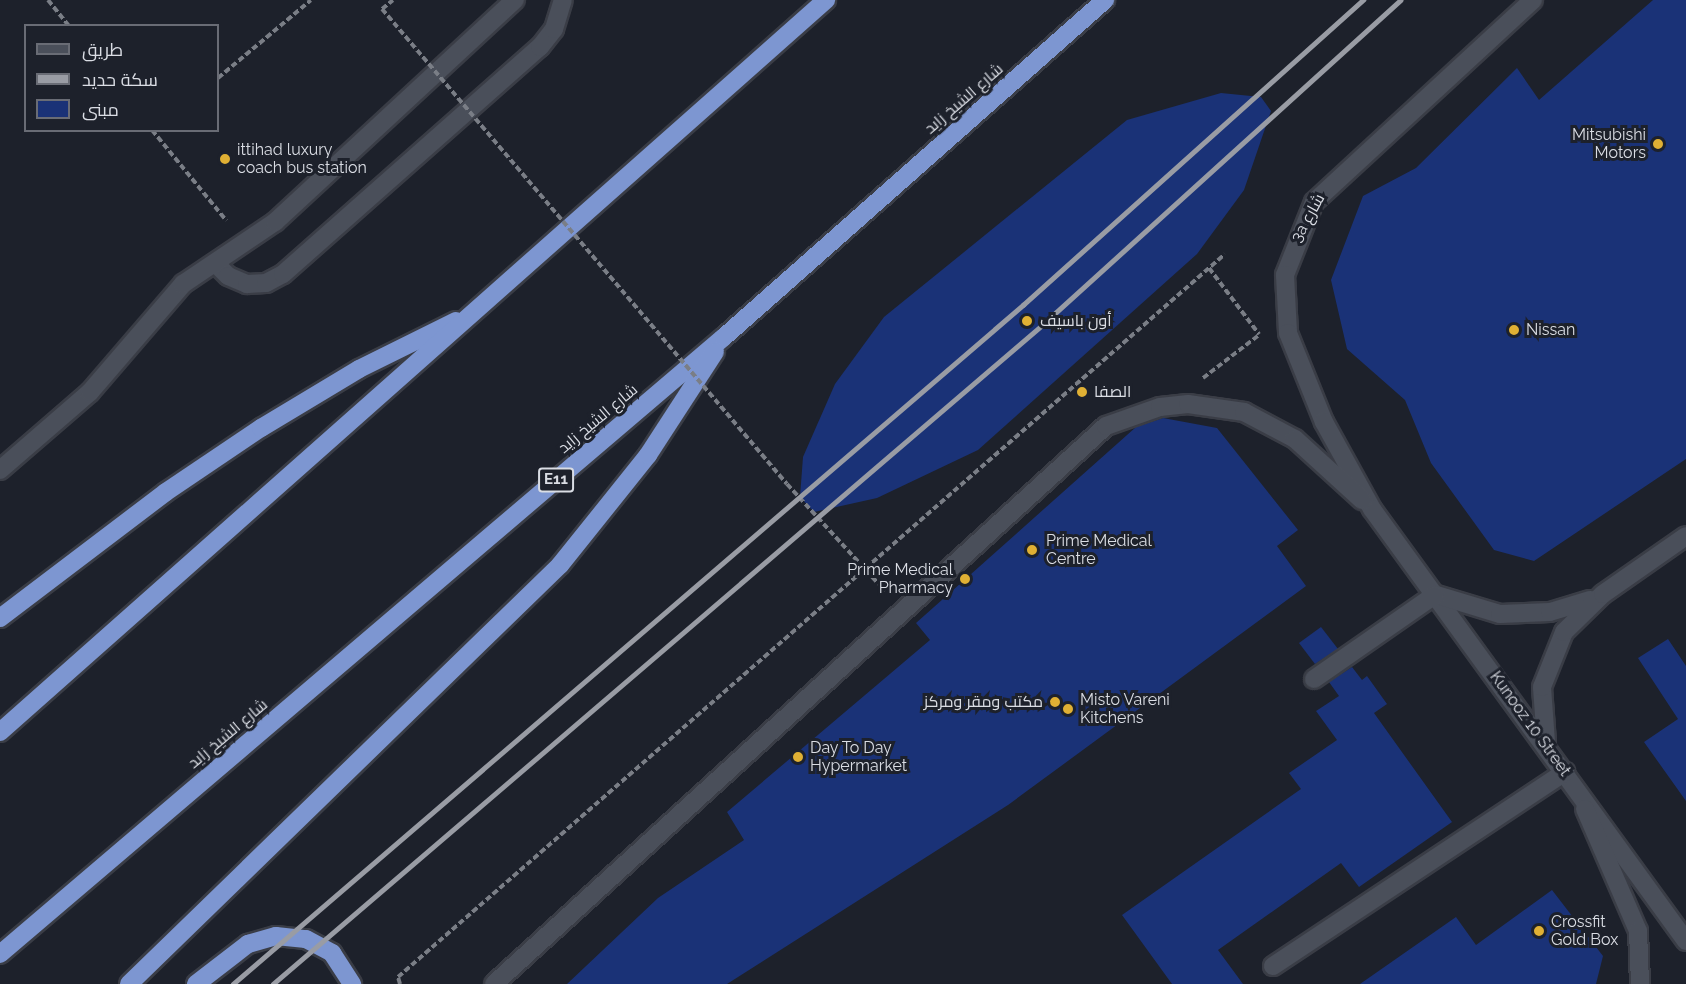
<!DOCTYPE html>
<html>
<head>
<meta charset="utf-8">
<style>
	body { margin:0 }
	#map { position:relative; width:1686px; height:984px; overflow:hidden; background:#1d212b; font-family:Raleway,Cairo,sans-serif }
	div>[style] { position:absolute }
	.building>* { inset:0; background:#1a3277 }
	.path>* { height:4px; margin-top:-2px; transform-origin:0; background:repeating-linear-gradient(90deg,#7a7e86 0 6px,transparent 0 9px) }
	.roads { filter:drop-shadow(2px 0 #3a3d46) drop-shadow(-2px 0 #3a3d46) drop-shadow(0 2px #3a3d46) drop-shadow(0 -2px #3a3d46) }
	.minor>* { height:18px; margin:-9px; padding:0 9px; transform-origin:9px; border-radius:9px; background:#4a4f5a }
	.highway>* { height:18px; margin:-9px; padding:0 9px; transform-origin:9px; border-radius:9px; background:#7d96d1 }
	.rail>* { height:4.5px; margin:-2.25px; padding:0 2.25px; transform-origin:2.25px; border-radius:2.25px; background:#999ca4 }
	.path-bridge>* { height:4px; margin-top:-2px; transform-origin:0; background:repeating-linear-gradient(90deg,#7a7e86 0 6px,transparent 0 9px) }
	.dots>* { width:16px; height:16px; translate:-50% -50%; box-sizing:border-box; border:3px solid #1d212b; border-radius:50% }
	span { translate:-50% -50%; white-space:nowrap; text-align:center; line-height:1.15; -webkit-text-stroke:6px #1d212b; paint-order:stroke }
	.shield-label span { padding:2px 4px; background:#1d212b; border:2px solid; border-radius:4px; -webkit-text-stroke-width:0 }
	.shield-label { font-size:15px; color:#dadde4; font-weight:700 }
	.street-label { font-size:16px; color:#dadde4 }
	.poi-label { font-size:16px; color:#dadde4 }
	.right { translate:-100% -50%; text-align:right }
	.left { translate:0 -50%; text-align:left }
	.legend { position:absolute; left:24px; top:24px; width:195px; height:108px; box-sizing:border-box; background:#1d212b; border:2px solid #696c75; margin:0; padding:8px 10px; list-style:none; font-size:18px; color:#dadde4 }
	.legend li { display:flex; align-items:center; gap:12px; height:30px }
	.legend b { width:30px; border:2px solid #696c75 }
</style>
</head>
<body>
<div id="map">
	<div class="building">
		<i style="clip-path:polygon(1653px 0,1686px 0,1686px 459px,1534px 561px,1494px 550px,1431px 463px,1405px 400px,1347px 349px,1331px 280px,1363px 196px,1416px 168px,1517px 68px,1539px 100px)"></i>
		<i style="clip-path:polygon(1221px 93px,1261px 97px,1271px 111px,1244px 190px,1197px 254px,978px 450px,877px 498px,814px 512px,800px 497px,803px 457px,835px 384px,884px 317px,1127px 120px)"></i>
		<i style="clip-path:polygon(1163px 418px,1217px 428px,1298px 530px,1277px 546px,1306px 586px,1008px 805px,727px 984px,567px 984px,658px 898px,744px 840px,727px 812px,930px 640px,916px 623px,1136px 427px)"></i>
		<i style="clip-path:polygon(1321px 627px,1338px 649px,1315px 664px,1299px 643px)"></i>
		<i style="clip-path:polygon(1668px 639px,1686px 666px,1686px 801px,1644px 742px,1678px 719px,1638px 658px)"></i>
		<i style="clip-path:polygon(1352px 667px,1362px 680px,1367px 676px,1387px 704px,1374px 713px,1452px 822px,1359px 887px,1341px 863px,1218px 950px,1243px 984px,1172px 984px,1122px 915px,1301px 789px,1289px 773px,1337px 740px,1316px 711px,1339px 696px,1329px 682px)"></i>
		<i style="clip-path:polygon(1552px 890px,1603px 956px,1596px 984px,1360px 984px,1456px 917px,1476px 945px)"></i>
	</div>
	<div class="path">
		<i style="left:48px;top:0;width:33px;rotate:51deg"></i>
		<i style="left:382px;top:9px;width:14px;rotate:-39deg"></i>
		<i style="left:218px;top:78px;width:121px;rotate:-40deg"></i>
		<i style="left:152px;top:130px;width:117px;rotate:50.6deg"></i>
		<i style="left:1209px;top:268px;width:83px;rotate:52.9deg"></i>
		<i style="left:1203px;top:378px;width:71px;rotate:-37.5deg"></i>
		<i style="left:787px;top:484px;width:145px;rotate:47.5deg"></i>
		<i style="left:400px;top:984px;width:7px;rotate:-106deg"></i>
		<i style="left:398px;top:977px;width:1098px;rotate:-41.16deg"></i>
	</div>
	<div class="roads">
		<div class="minor">
			<i style="left:1533px;top:0;width:298px;rotate:137.3deg"></i>
			<i style="left:1314px;top:202px;width:79px;rotate:111.7deg"></i>
			<i style="left:1285px;top:275px;width:58px;rotate:87deg"></i>
			<i style="left:1288px;top:333px;width:96px;rotate:68deg"></i>
			<i style="left:1324px;top:422px;width:99px;rotate:61.1deg"></i>
			<i style="left:1372px;top:509px;width:534px;rotate:53.99deg"></i>
			<i style="left:215px;top:263px;width:18px;rotate:45deg"></i>
			<i style="left:228px;top:276px;width:21px;rotate:23deg"></i>
			<i style="left:247px;top:284px;width:19px;rotate:-3deg"></i>
			<i style="left:266px;top:283px;width:19px;rotate:-28deg"></i>
			<i style="left:283px;top:274px;width:343px;rotate:-41.5deg"></i>
			<i style="left:540px;top:47px;width:23px;rotate:-52deg"></i>
			<i style="left:554px;top:29px;width:30px;rotate:-73deg"></i>
			<i style="left:0;top:470px;width:119px;rotate:-40.9deg"></i>
			<i style="left:90px;top:392px;width:143px;rotate:-49.3deg"></i>
			<i style="left:183px;top:284px;width:111px;rotate:-34deg"></i>
			<i style="left:275px;top:222px;width:327px;rotate:-42.8deg"></i>
			<i style="left:1437px;top:595px;width:66px;rotate:16.8deg"></i>
			<i style="left:1500px;top:614px;width:50px;rotate:-2.3deg"></i>
			<i style="left:1550px;top:612px;width:42px;rotate:-16.7deg"></i>
			<i style="left:1314px;top:679px;width:147px;rotate:-34.8deg"></i>
			<i style="left:1546px;top:742px;width:55px;rotate:-94.2deg"></i>
			<i style="left:1542px;top:687px;width:59px;rotate:-68.2deg"></i>
			<i style="left:1564px;top:632px;width:54px;rotate:-44.3deg"></i>
			<i style="left:1603px;top:594px;width:101px;rotate:-34.9deg"></i>
			<i style="left:1585px;top:809px;width:133px;rotate:66.5deg"></i>
			<i style="left:1638px;top:931px;width:53px;rotate:87.8deg"></i>
			<i style="left:1273px;top:966px;width:351px;rotate:-33.6deg"></i>
			<i style="left:494px;top:984px;width:828px;rotate:-42.36deg"></i>
			<i style="left:1106px;top:426px;width:57px;rotate:-19.4deg"></i>
			<i style="left:1160px;top:407px;width:28px;rotate:-6deg"></i>
			<i style="left:1188px;top:404px;width:57px;rotate:8.1deg"></i>
			<i style="left:1244px;top:412px;width:58px;rotate:27.9deg"></i>
			<i style="left:1295px;top:439px;width:91px;rotate:42.3deg"></i>
		</div>
		<div class="highway">
			<i style="left:0;top:618px;width:208px;rotate:-37.2deg"></i>
			<i style="left:166px;top:492px;width:115px;rotate:-34deg"></i>
			<i style="left:261px;top:428px;width:114px;rotate:-31deg"></i>
			<i style="left:359px;top:369px;width:108px;rotate:-26.3deg"></i>
			<i style="left:0;top:732px;width:1104px;rotate:-41.55deg"></i>
			<i style="left:0;top:954px;width:951px;rotate:-40.44deg"></i>
			<i style="left:724px;top:337px;width:509px;rotate:-41.49deg"></i>
			<i style="left:129px;top:984px;width:601px;rotate:-44.19deg"></i>
			<i style="left:560px;top:565px;width:141px;rotate:-51.3deg"></i>
			<i style="left:648px;top:455px;width:123px;rotate:-57deg"></i>
			<i style="left:196px;top:984px;width:66px;rotate:-37.6deg"></i>
			<i style="left:248px;top:944px;width:29px;rotate:-16deg"></i>
			<i style="left:276px;top:936px;width:30px;rotate:6deg"></i>
			<i style="left:306px;top:939px;width:30px;rotate:28deg"></i>
			<i style="left:332px;top:953px;width:37px;rotate:57deg"></i>
		</div>
	</div>
	<div class="rail">
		<i style="left:233px;top:984px;width:1042px;rotate:-40.68deg"></i>
		<i style="left:1023px;top:305px;width:457px;rotate:-41.9deg"></i>
		<i style="left:273px;top:984px;width:1011px;rotate:-40.59deg"></i>
		<i style="left:1041px;top:326px;width:485px;rotate:-42.2deg"></i>
	</div>
	<div class="path-bridge">
		<i style="left:382px;top:9px;width:624px;rotate:49.55deg"></i>
	</div>
	<div class="dots">
		<i style="left:1658px;top:144px;background:#e0b034"></i>
		<i style="left:225px;top:159px;background:#e0b034"></i>
		<i style="left:1027px;top:321px;background:#e0b034"></i>
		<i style="left:1514px;top:330px;background:#e0b034"></i>
		<i style="left:1082px;top:392px;background:#e0b034"></i>
		<i style="left:1032px;top:550px;background:#e0b034"></i>
		<i style="left:965px;top:579px;background:#e0b034"></i>
		<i style="left:1055px;top:702px;background:#e0b034"></i>
		<i style="left:1068px;top:709px;background:#e0b034"></i>
		<i style="left:798px;top:757px;background:#e0b034"></i>
		<i style="left:1539px;top:931px;background:#e0b034"></i>
	</div>
	<div class="shield-label">
		<span style="left:556px;top:480px">E11</span>
	</div>
	<div class="street-label">
		<span style="left:964px;top:99px;rotate:-41deg">شارع الشيخ زايد</span>
		<span style="left:1308px;top:218px;rotate:-61deg">3a شارع</span>
		<span style="left:598px;top:419px;rotate:-40deg">شارع الشيخ زايد</span>
		<span style="left:1530px;top:724px;rotate:54deg">Kunooz 10 Street</span>
		<span style="left:228px;top:734px;rotate:-40deg">شارع الشيخ زايد</span>
	</div>
	<div class="poi-label">
		<span class="right" style="left:1646px;top:144px">Mitsubishi<br>Motors</span>
		<span class="left" style="left:237px;top:159px">ittihad luxury<br>coach bus station</span>
		<span class="left" style="left:1040px;top:321px">أون باسيف</span>
		<span class="left" style="left:1526px;top:330px">Nissan</span>
		<span class="left" style="left:1094px;top:392px">الصفا</span>
		<span class="left" style="left:1046px;top:550px">Prime Medical<br>Centre</span>
		<span class="right" style="left:953px;top:579px">Prime Medical<br>Pharmacy</span>
		<span class="left" style="left:1080px;top:709px">Misto Vareni<br>Kitchens</span>
		<span class="right" style="left:1043px;top:702px">مكتب ومقر ومركز</span>
		<span class="left" style="left:810px;top:757px">Day To Day<br>Hypermarket</span>
		<span class="left" style="left:1551px;top:931px">Crossfit<br>Gold Box</span>
	</div>
	<ul class="legend">
	<li><b style="height:8px;background:#4a4f5a"></b>طريق</li>
	<li><b style="height:8px;background:#999ca4"></b>سكة حديد</li>
	<li><b style="height:16px;background:#1a3277"></b>مبنى</li>
	</ul>
</div>
</body>
</html>
